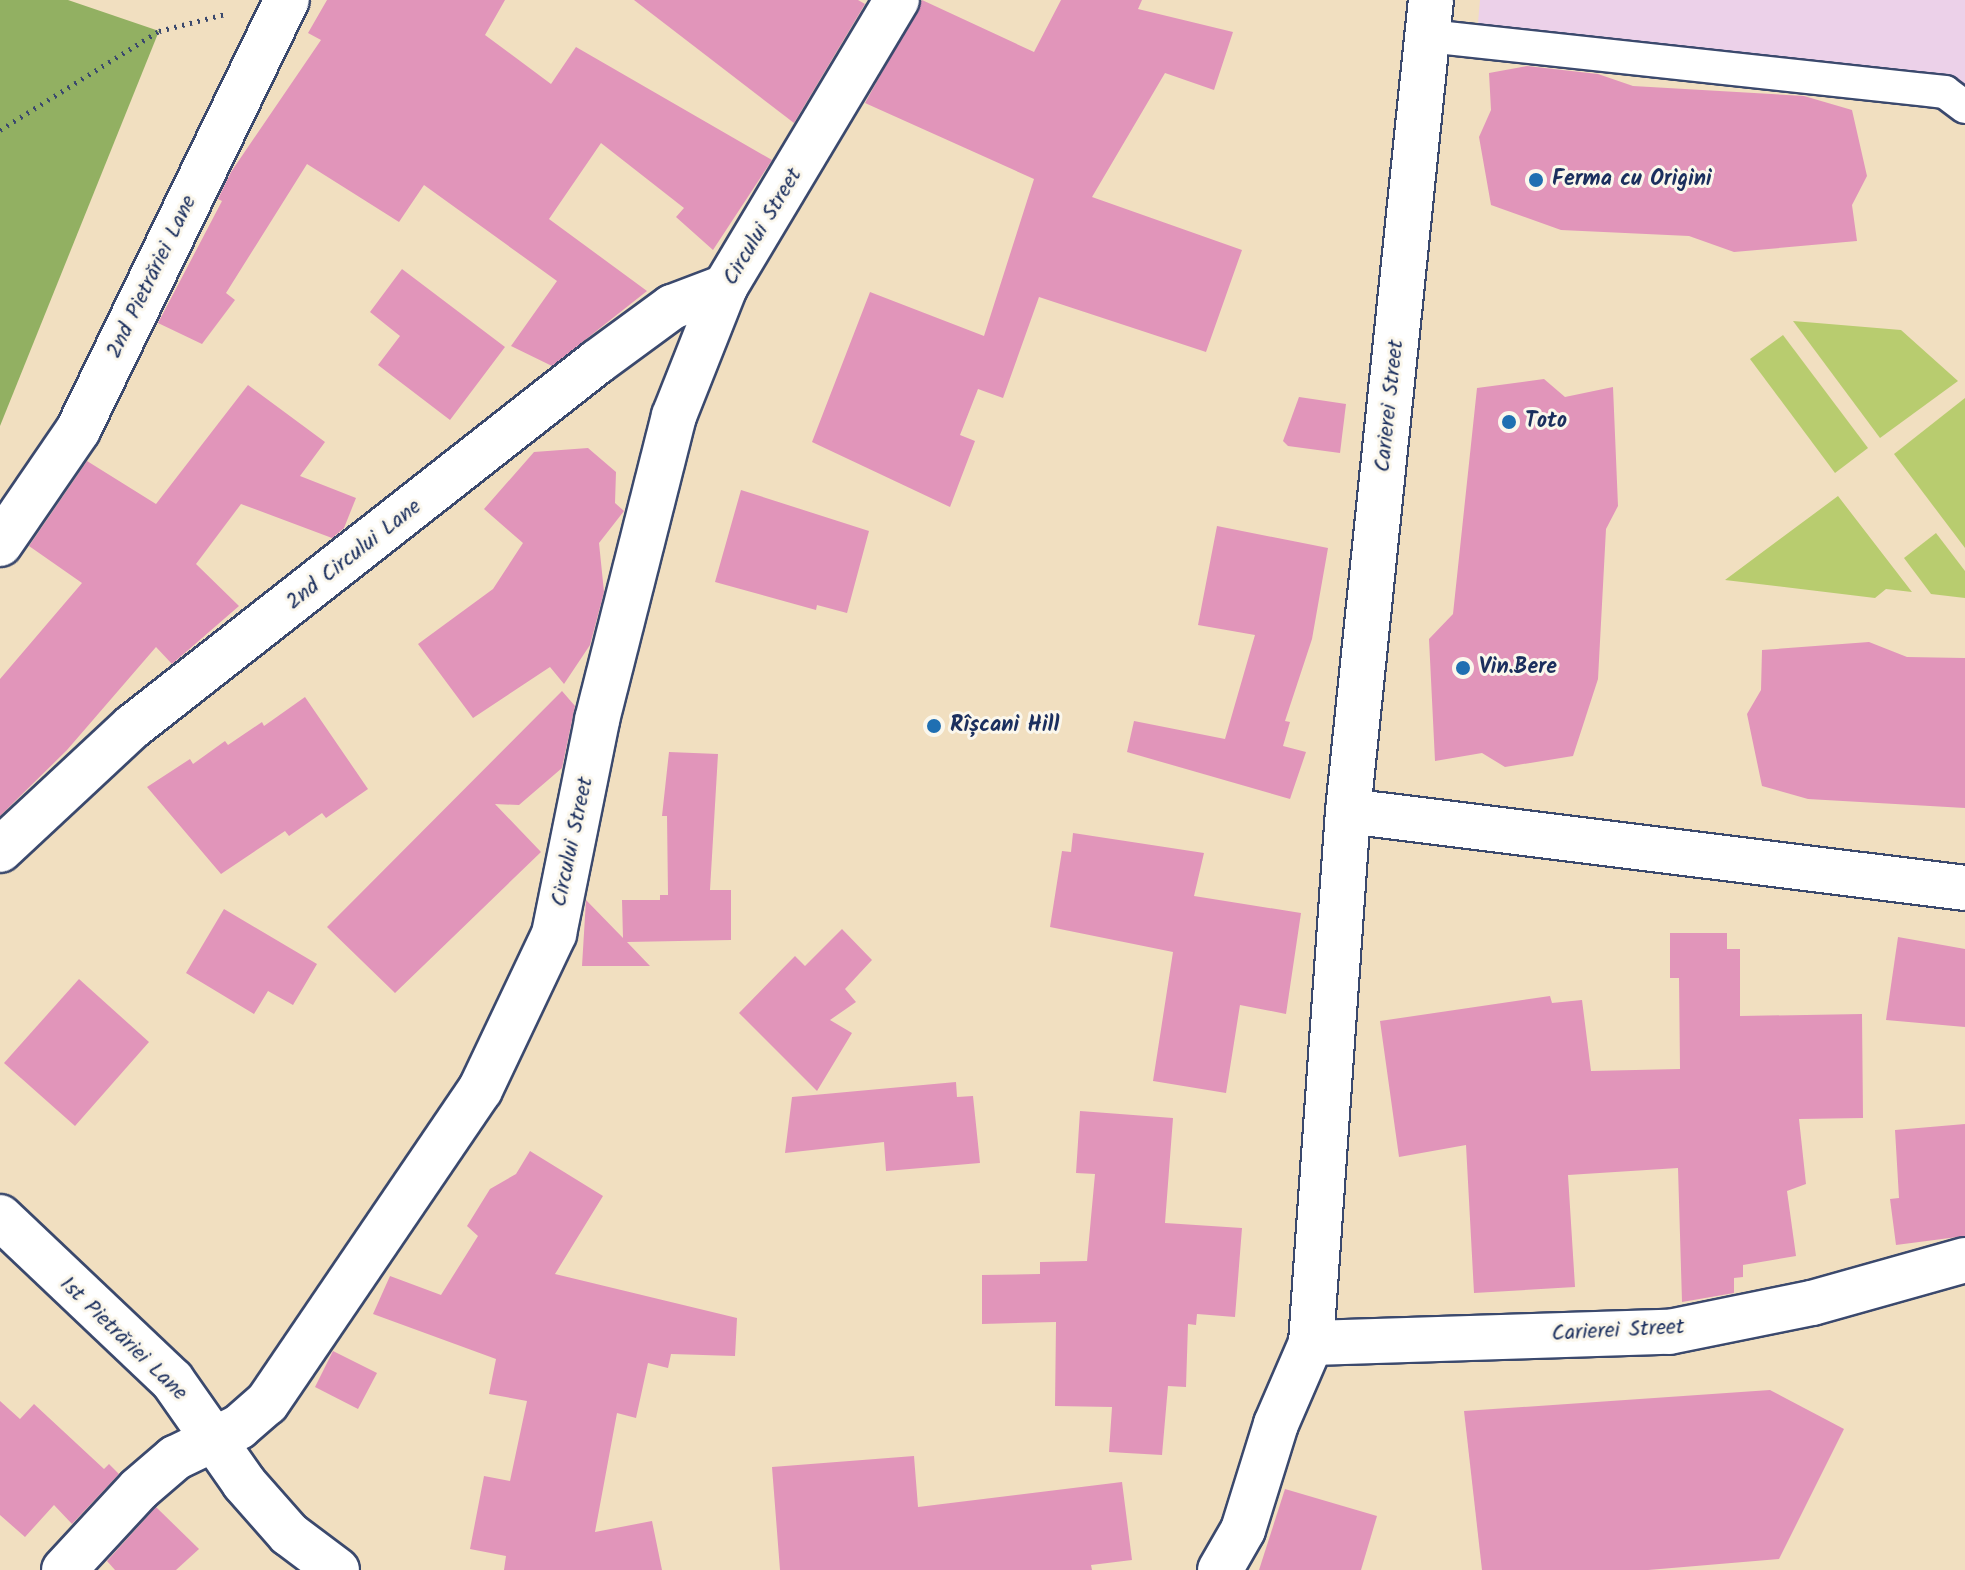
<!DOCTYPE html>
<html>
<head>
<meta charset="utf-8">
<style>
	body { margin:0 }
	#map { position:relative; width:1965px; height:1570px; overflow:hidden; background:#f1dfc0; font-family:Kalam,sans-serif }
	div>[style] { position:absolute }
	.built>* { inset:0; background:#ecd1e9 }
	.green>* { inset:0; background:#b8cc6f }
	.forest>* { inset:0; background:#92b062 }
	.building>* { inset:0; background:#e195ba }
	.path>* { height:5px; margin-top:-2.5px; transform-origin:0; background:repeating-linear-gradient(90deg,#3b496d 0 2px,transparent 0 8px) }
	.roads { filter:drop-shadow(2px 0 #3b496d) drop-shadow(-2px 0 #3b496d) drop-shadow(0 2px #3b496d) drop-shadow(0 -2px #3b496d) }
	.service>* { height:32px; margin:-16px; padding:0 16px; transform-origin:16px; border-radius:16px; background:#fff }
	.minor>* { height:44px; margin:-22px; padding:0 22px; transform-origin:22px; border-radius:22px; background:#fff }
	.dots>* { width:22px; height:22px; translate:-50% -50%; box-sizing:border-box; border:4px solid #fbf7ec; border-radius:50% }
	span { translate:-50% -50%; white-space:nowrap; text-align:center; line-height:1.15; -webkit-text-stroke:6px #fbf7ec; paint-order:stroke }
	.poi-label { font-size:22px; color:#1b2f5e; font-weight:700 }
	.left { translate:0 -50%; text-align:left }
	.street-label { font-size:22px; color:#1b2f5e }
</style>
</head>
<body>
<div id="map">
	<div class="built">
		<i style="clip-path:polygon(1480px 0,1965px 0,1965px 111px,1476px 47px)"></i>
	</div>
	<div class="green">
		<i style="clip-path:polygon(1793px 321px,1901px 330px,1958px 381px,1880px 438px)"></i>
		<i style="clip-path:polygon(1783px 335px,1868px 448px,1835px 473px,1750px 359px)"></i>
		<i style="clip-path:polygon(1965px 398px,1965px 548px,1894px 454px)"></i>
		<i style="clip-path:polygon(1838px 496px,1912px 592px,1886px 589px,1875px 598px,1725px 580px)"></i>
		<i style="clip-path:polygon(1936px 533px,1965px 571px,1965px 598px,1931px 594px,1904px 558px)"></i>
	</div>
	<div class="forest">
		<i style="clip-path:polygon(0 0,68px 0,159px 31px,0 426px)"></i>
	</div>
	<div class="building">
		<i style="clip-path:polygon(327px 0,505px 0,485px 35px,551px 84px,576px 47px,772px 160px,713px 250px,676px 217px,684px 208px,601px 143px,549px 219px,647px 291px,552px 366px,511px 346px,557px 281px,424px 185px,399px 222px,307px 164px,226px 293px,235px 300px,202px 344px,158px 323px,222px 201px,218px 199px,231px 172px,321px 40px,308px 33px)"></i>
		<i style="clip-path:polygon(634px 0,858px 0,865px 4px,794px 123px)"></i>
		<i style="clip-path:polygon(922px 0,1034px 52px,1061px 0,1142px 0,1138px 9px,1233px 32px,1214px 90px,1165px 73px,1092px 197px,1242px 250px,1206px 352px,1039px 297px,1003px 398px,978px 389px,960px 435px,975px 441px,950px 507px,812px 442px,870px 292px,984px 336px,1034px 179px,865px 103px)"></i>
		<i style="clip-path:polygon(1527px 66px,1598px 74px,1633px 86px,1804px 96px,1852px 110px,1867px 176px,1852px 205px,1857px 241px,1734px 252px,1689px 236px,1561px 230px,1491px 205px,1479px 137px,1491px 110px,1489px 73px)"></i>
		<i style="clip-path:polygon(402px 269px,505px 347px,450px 420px,378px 365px,400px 336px,370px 312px)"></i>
		<i style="clip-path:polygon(1544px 379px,1565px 397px,1613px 387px,1618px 506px,1606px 529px,1598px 679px,1573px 756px,1505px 767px,1482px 753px,1435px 761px,1429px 639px,1453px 614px,1477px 388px)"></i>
		<i style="clip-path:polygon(248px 385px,325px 442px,300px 476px,356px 498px,344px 528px,332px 538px,241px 504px,196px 564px,239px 606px,172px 664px,156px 647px,67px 750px,0 816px,0 679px,82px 583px,29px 546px,87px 461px,156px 504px)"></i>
		<i style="clip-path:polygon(1299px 397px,1346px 404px,1340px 453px,1288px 446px,1283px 441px)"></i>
		<i style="clip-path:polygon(588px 448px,616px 472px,615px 503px,624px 511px,599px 543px,604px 592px,590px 645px,564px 684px,550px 667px,473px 718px,418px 644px,493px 589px,523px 543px,484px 509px,534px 452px)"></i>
		<i style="clip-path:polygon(741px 490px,869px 531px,847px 613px,817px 605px,816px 610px,715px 582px)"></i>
		<i style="clip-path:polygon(1217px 526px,1328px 548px,1312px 639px,1285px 721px,1290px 722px,1283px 746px,1306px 752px,1290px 799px,1127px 752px,1134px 721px,1225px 739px,1255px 635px,1198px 625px)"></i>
		<i style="clip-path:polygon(1869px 642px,1907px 657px,1965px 658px,1965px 808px,1808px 799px,1762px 786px,1747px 714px,1761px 690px,1762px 650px)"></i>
		<i style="clip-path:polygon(562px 691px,575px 706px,562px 768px,519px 805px,495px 804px,541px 852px,395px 993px,327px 927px)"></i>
		<i style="clip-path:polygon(305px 697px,368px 789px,326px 818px,322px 813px,289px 836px,285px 831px,221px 874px,147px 787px,190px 759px,193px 764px,225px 741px,228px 745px,262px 722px,264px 726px)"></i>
		<i style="clip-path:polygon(669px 752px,718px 754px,710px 890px,731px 890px,731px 940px,627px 942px,650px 966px,582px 966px,586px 900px,623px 938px,622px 900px,660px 900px,660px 895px,668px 895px,667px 816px,662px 816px)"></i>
		<i style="clip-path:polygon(1073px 833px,1204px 853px,1194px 896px,1301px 913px,1286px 1014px,1240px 1005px,1226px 1093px,1153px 1081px,1173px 952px,1050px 927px,1062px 851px,1071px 852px)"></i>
		<i style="clip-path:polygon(224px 909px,317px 964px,293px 1005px,268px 991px,254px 1014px,186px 973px)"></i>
		<i style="clip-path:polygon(842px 929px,872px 960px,845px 989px,856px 1002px,830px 1020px,852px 1033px,817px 1091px,739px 1013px,795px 956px,805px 966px)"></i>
		<i style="clip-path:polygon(1670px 933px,1727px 933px,1727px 949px,1740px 949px,1740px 1016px,1862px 1014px,1863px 1118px,1799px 1119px,1806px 1184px,1787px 1191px,1796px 1256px,1743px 1265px,1743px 1277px,1734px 1278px,1734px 1293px,1682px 1302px,1678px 1168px,1568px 1175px,1575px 1287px,1474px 1293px,1466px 1145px,1399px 1157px,1380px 1021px,1550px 996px,1552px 1003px,1582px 1000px,1591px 1071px,1680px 1069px,1679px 978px,1670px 978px)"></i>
		<i style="clip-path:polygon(1898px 937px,1965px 949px,1965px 1027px,1886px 1020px)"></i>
		<i style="clip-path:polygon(79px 979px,149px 1042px,75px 1126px,4px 1063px)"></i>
		<i style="clip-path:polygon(956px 1082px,957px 1097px,973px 1096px,980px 1163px,886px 1171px,884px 1142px,785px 1153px,792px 1097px)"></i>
		<i style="clip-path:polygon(1080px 1111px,1173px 1118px,1165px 1223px,1242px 1228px,1235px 1317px,1197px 1314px,1196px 1325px,1188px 1324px,1186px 1387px,1168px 1386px,1162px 1455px,1109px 1452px,1112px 1407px,1055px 1406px,1056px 1322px,982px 1324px,982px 1275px,1040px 1274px,1040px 1262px,1087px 1261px,1095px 1174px,1076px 1173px)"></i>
		<i style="clip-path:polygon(1965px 1124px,1965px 1236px,1896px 1245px,1890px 1199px,1899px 1198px,1895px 1130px)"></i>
		<i style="clip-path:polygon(530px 1151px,603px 1196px,555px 1274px,737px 1318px,735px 1356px,671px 1354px,668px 1368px,648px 1363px,636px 1418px,617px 1413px,595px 1532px,652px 1521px,662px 1570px,504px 1570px,506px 1556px,470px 1549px,484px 1476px,510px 1481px,527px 1401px,489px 1394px,496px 1359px,373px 1314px,390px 1276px,441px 1295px,478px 1236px,467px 1226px,490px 1189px,516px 1174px)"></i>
		<i style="clip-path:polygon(333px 1351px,377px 1373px,358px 1409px,315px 1387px)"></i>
		<i style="clip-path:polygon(1770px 1390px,1844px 1429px,1779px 1559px,1648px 1570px,1482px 1570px,1464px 1411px)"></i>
		<i style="clip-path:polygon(0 1401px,20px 1419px,34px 1404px,104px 1469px,109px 1464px,119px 1474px,72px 1524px,54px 1505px,25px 1537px,0 1515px)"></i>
		<i style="clip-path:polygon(914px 1456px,918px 1507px,1122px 1482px,1132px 1560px,1091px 1565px,1092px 1570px,780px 1570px,772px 1467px)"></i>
		<i style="clip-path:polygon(1285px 1489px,1377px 1516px,1361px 1570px,1259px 1570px)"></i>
		<i style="clip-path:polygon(156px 1507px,199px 1549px,176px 1570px,115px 1570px,107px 1561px)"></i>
	</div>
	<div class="path">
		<i style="left:0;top:130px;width:187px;rotate:-31.9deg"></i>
		<i style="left:159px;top:31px;width:68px;rotate:-14.4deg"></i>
	</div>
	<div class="roads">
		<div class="service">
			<i style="left:1428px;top:36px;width:520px;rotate:6.18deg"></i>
			<i style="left:1945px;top:92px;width:25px;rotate:37deg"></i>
		</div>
		<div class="minor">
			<i style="left:0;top:544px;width:138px;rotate:-55.6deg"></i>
			<i style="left:78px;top:430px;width:478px;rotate:-64.1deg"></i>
			<i style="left:1348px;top:811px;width:622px;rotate:7.11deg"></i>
			<i style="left:0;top:850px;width:180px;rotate:-43deg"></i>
			<i style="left:132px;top:727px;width:591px;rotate:-38.13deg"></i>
			<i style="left:597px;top:362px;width:93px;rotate:-36.3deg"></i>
			<i style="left:672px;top:307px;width:57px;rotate:-20.7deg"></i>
			<i style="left:0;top:1217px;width:237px;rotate:43.5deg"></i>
			<i style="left:172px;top:1380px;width:126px;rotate:55deg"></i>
			<i style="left:244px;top:1483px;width:68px;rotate:48.6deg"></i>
			<i style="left:289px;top:1534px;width:60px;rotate:36.9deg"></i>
			<i style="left:1311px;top:1343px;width:358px;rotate:-1.8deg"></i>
			<i style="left:1669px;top:1332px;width:146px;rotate:-11.5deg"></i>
			<i style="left:1812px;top:1303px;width:159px;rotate:-15.7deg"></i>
			<i style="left:64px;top:1570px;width:110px;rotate:-47.2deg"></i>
			<i style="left:139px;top:1489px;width:48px;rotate:-40.7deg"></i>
			<i style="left:175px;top:1458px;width:71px;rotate:-25.8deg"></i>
			<i style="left:239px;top:1427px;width:37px;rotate:-41deg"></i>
			<i style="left:267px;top:1403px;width:379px;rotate:-55.8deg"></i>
			<i style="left:480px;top:1090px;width:173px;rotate:-64.6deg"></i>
			<i style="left:554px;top:934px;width:218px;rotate:-78.6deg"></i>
			<i style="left:597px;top:720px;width:314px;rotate:-75.8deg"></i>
			<i style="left:674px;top:416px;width:139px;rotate:-68.4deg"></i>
			<i style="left:725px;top:287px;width:335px;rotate:-59.1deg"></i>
			<i style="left:1220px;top:1570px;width:46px;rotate:-60.1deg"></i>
			<i style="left:1243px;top:1530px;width:111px;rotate:-72.7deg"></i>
			<i style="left:1276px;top:1424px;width:88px;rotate:-66.6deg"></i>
			<i style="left:1311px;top:1343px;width:533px;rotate:-86.02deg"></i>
			<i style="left:1348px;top:811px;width:815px;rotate:-84.16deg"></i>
		</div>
	</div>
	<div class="dots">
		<i style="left:1536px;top:180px;background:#1f6fb2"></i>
		<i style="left:1509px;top:422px;background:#1f6fb2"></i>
		<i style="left:1463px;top:668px;background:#1f6fb2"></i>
		<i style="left:934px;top:726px;background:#1f6fb2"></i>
	</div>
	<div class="poi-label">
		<span class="left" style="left:1552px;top:180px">Ferma cu Origini</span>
		<span class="left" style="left:1525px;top:422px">Toto</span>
		<span class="left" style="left:1479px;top:668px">Vin.Bere</span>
		<span class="left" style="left:950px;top:726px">Rîșcani Hill</span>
	</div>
	<div class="street-label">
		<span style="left:763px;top:227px;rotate:-59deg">Circului Street</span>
		<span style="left:152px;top:277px;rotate:-64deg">2nd Pietrăriei Lane</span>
		<span style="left:1390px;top:406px;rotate:-84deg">Carierei Street</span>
		<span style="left:354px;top:555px;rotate:-38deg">2nd Circului Lane</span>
		<span style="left:573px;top:842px;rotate:-78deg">Circului Street</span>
		<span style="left:1618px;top:1331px;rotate:-3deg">Carierei Street</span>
		<span style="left:123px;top:1339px;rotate:44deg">1st Pietrăriei Lane</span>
	</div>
</div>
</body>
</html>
